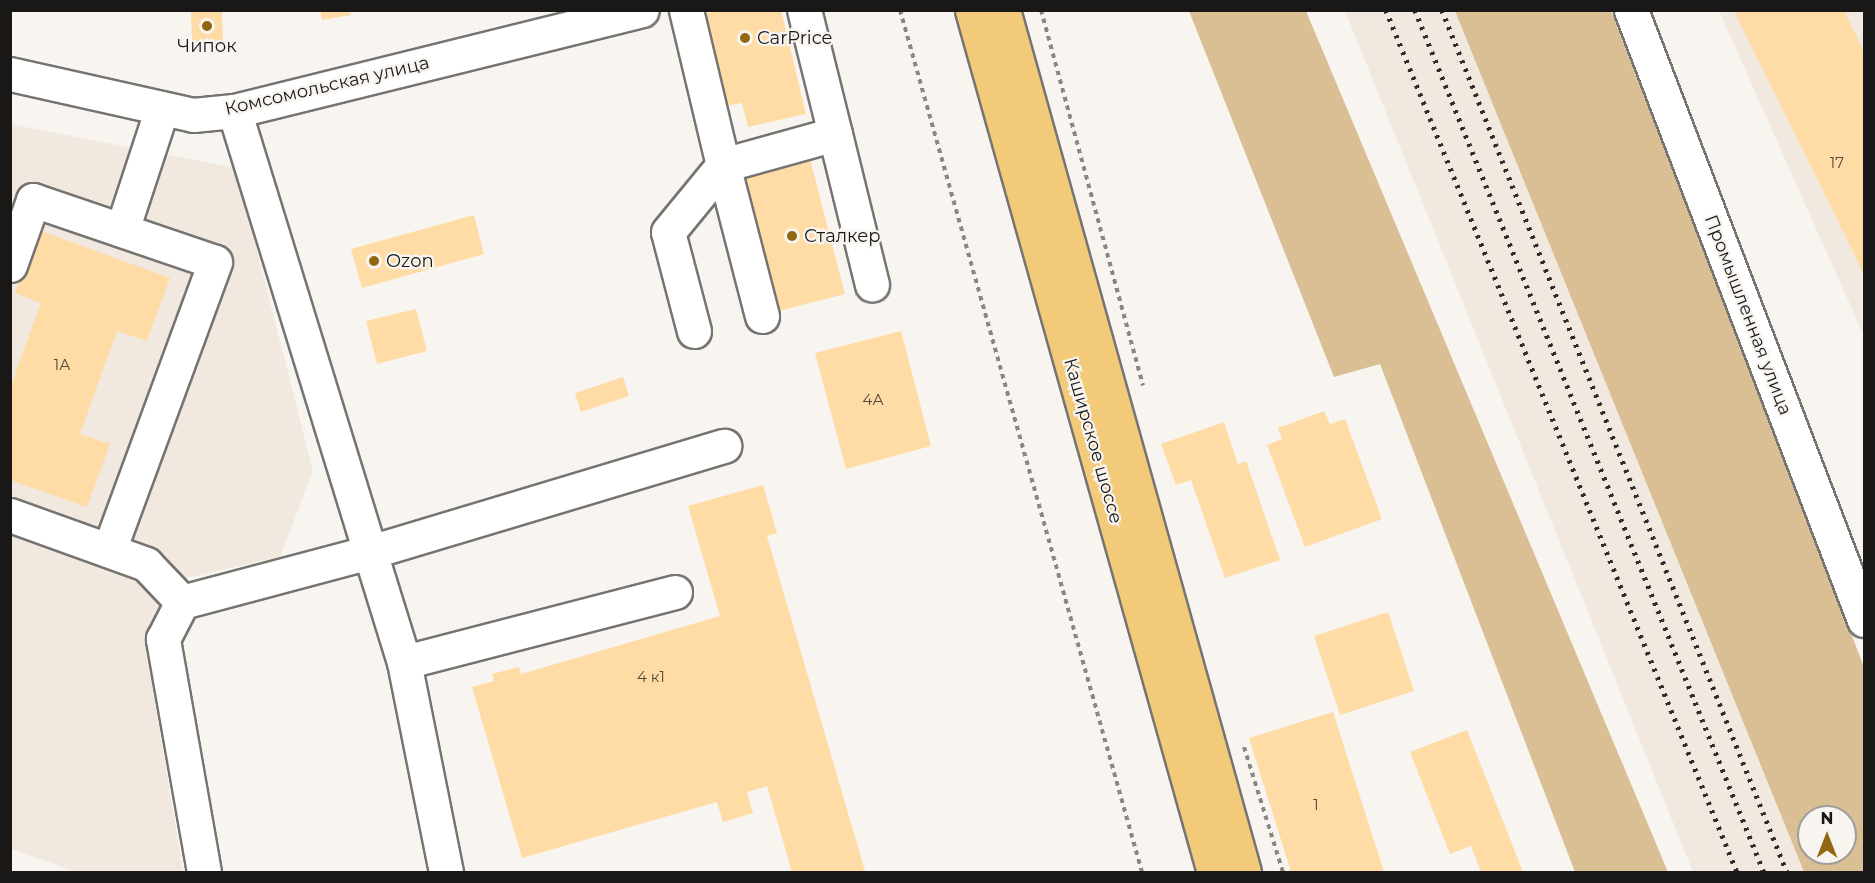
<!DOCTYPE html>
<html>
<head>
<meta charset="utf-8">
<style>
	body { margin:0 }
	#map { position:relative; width:1875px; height:883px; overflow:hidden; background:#f8f5f1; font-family:Montserrat,sans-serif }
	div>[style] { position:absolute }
	.built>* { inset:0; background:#f1e9df }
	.green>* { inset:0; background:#dabe94 }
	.building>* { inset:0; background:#ffdba6 }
	.path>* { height:4px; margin-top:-2px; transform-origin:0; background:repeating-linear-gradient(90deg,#898784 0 4.5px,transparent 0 9px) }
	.roads { filter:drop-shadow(2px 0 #767471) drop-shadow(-2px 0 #767471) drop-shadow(0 2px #767471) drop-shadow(0 -2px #767471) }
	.minor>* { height:33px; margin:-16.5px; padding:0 16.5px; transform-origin:16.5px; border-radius:16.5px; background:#fff }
	.major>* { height:33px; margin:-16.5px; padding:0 16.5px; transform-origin:16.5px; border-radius:16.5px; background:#f2ca79 }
	.rail>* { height:4.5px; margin-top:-2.25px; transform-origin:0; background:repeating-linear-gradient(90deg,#2f2e2c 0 3px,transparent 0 9px) }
	.dots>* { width:16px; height:16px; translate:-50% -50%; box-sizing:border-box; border:3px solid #f8f5f1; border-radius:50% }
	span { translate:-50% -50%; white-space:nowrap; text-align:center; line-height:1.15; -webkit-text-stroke:4.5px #f8f5f1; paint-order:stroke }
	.number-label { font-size:15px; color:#52493a }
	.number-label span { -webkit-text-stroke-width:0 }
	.poi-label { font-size:18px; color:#191816 }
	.left { translate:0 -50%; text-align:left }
	.street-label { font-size:18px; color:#191816 }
	.frame { position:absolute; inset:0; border:12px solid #191816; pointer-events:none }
	.north { position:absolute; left:1797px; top:805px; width:60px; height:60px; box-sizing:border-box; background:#f8f5f1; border:2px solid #9f9d99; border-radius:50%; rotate:0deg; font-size:16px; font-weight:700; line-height:24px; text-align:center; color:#191816 }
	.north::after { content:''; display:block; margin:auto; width:21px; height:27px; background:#926711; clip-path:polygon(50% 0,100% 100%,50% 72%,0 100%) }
</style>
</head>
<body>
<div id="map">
	<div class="built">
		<i style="clip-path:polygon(1345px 11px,1455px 11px,1804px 872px,1693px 872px)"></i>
		<i style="clip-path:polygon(1719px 11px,1864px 11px,1864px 337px,1864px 336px)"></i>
		<i style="clip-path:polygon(10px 124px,236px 168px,313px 471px,280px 557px,186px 578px,144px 635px,183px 872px,76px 872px,11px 849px)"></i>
	</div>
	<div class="green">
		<i style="clip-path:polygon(1189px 11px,1306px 11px,1668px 872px,1575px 872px,1380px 364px,1334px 377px)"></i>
		<i style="clip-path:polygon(evenodd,1455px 11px,1611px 11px,1864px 667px,1864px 872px,1804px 872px,1455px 11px,1809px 817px,1845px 817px,1845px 853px,1809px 853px,1809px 817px)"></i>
	</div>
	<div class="building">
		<i style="clip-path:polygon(202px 10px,222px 10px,223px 44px,192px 45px,191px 11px)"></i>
		<i style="clip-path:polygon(320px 10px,350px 10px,351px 15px,322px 20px)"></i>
		<i style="clip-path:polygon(719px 10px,781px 10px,806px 114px,748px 127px,742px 103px,726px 106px,704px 14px)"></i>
		<i style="clip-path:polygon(1741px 10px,1844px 10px,1864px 52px,1864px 274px,1735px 13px)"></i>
		<i style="clip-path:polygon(810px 159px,845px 294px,775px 312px,739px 177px)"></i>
		<i style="clip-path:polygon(474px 215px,484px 254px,362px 288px,351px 249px)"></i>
		<i style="clip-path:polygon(38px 230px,170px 278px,147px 341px,117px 331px,80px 434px,110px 444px,87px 507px,10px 480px,10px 388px,41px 303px,15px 293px)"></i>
		<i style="clip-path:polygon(416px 309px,427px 351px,377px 364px,366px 321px)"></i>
		<i style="clip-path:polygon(901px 331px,931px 446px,846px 469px,815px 353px)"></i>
		<i style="clip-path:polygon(623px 377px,629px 396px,581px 412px,575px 393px)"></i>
		<i style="clip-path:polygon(1324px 411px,1330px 424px,1345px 419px,1382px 519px,1305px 547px,1267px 445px,1282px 439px,1278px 428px)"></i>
		<i style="clip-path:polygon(1224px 422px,1238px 464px,1246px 461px,1280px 560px,1225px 578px,1191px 480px,1176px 485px,1161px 444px)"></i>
		<i style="clip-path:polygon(763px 485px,777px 533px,767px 536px,865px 871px,792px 872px,767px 786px,747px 792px,753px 813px,723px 822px,717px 802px,522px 858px,472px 687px,494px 681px,492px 674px,519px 667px,521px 674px,720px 616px,688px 506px)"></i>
		<i style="clip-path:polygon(1388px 612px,1414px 691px,1340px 715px,1314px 636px)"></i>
		<i style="clip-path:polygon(1333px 712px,1384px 872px,1291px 872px,1249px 738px)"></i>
		<i style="clip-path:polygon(1467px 730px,1523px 872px,1481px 872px,1471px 846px,1450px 854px,1410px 752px)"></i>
	</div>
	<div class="path">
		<i style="left:900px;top:10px;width:895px;rotate:74.32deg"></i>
		<i style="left:1041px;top:10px;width:389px;rotate:74.8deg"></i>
		<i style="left:1244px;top:747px;width:131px;rotate:72.7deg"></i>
	</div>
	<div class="roads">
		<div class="minor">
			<i style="left:686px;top:10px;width:159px;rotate:76.6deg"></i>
			<i style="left:723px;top:165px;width:116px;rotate:-15.5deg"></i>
			<i style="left:835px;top:134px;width:128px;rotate:-104deg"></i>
			<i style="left:1631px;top:10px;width:653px;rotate:69.09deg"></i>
			<i style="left:10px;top:74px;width:188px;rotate:12.6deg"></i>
			<i style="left:193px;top:115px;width:41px;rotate:-5.6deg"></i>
			<i style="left:234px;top:111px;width:420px;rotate:-13.9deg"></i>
			<i style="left:835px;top:134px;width:155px;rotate:76.2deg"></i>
			<i style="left:122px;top:230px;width:128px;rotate:-71.8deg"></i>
			<i style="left:10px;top:265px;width:69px;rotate:-70.5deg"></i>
			<i style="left:33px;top:200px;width:192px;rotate:18.8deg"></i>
			<i style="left:215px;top:262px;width:305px;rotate:110.2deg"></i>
			<i style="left:694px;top:331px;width:102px;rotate:-104.7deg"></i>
			<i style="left:668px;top:232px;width:87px;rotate:-50.6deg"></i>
			<i style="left:723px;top:165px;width:156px;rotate:75.5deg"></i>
			<i style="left:10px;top:515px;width:145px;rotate:19.8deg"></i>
			<i style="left:146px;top:564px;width:52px;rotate:46.5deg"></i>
			<i style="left:675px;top:592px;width:280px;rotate:165.5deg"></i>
			<i style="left:404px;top:662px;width:115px;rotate:-107.2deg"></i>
			<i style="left:370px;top:552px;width:370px;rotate:-16.7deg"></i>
			<i style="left:404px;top:662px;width:214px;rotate:78.7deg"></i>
			<i style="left:204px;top:872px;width:237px;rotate:-100deg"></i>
			<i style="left:163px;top:639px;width:42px;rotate:-62.8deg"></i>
			<i style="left:182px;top:602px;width:195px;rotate:-14.9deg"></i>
			<i style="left:370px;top:552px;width:461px;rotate:-107.1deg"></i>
		</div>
		<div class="major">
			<i style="left:972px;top:10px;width:895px;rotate:74.32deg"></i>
			<i style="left:1003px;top:10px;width:895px;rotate:74.38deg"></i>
		</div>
	</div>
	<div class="rail">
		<i style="left:1386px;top:10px;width:931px;rotate:67.84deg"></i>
		<i style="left:1415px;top:10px;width:930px;rotate:67.96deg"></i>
		<i style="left:1442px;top:10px;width:928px;rotate:68.19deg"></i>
	</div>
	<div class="dots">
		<i style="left:207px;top:26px;background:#926711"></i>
		<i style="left:745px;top:38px;background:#926711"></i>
		<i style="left:792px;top:236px;background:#926711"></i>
		<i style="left:374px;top:261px;background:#926711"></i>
	</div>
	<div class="number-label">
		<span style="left:1837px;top:163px">17</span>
		<span style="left:62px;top:365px">1А</span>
		<span style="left:873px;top:400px">4А</span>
		<span style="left:651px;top:677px">4 к1</span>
		<span style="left:1316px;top:805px">1</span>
	</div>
	<div class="poi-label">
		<span class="left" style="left:757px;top:38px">CarPrice</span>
		<span style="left:207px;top:46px">Чипок</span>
		<span class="left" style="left:804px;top:236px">Сталкер</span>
		<span class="left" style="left:386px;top:261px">Ozon</span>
	</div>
	<div class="street-label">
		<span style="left:327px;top:86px;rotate:-13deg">Комсомольская улица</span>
		<span style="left:1748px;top:315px;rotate:69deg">Промышленная улица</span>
		<span style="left:1093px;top:441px;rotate:74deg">Каширское шоссе</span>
	</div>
	<div class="frame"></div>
	<div class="north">N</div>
</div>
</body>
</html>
